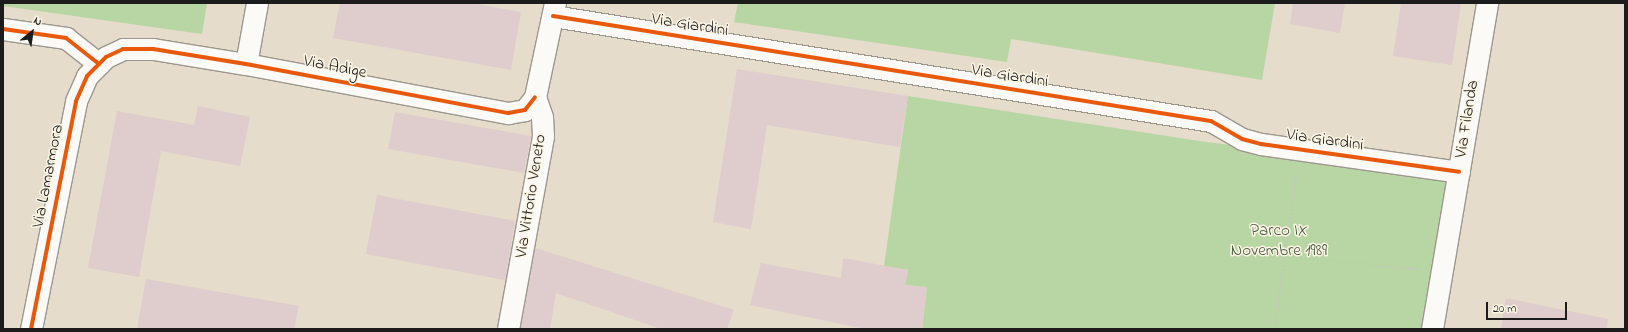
<!DOCTYPE html>
<html>
<head>
<meta charset="utf-8">
<style>
	body { margin:0 }
	#map { position:relative; width:1628px; height:332px; overflow:hidden; background:#e5dccb; font-family:"Indie Flower",sans-serif }
	div>[style] { position:absolute }
	.green>* { inset:0; background:#b8d5a4 }
	.building>* { inset:0; background:#dfcccc }
	.path>* { height:2.5px; margin-top:-1.25px; transform-origin:0; background:repeating-linear-gradient(90deg,#c6c3bf 0 1px,transparent 0 4px) }
	.roads { filter:drop-shadow(1px 0 #9c978d) drop-shadow(-1px 0 #9c978d) drop-shadow(0 1px #9c978d) drop-shadow(0 -1px #9c978d) }
	.minor>* { height:21px; margin:-10.5px; padding:0 10.5px; transform-origin:10.5px; border-radius:10.5px; background:#fbfaf7 }
	.cycleway>* { height:4px; margin:-2px; padding:0 2px; transform-origin:2px; border-radius:2px; background:#e8590c }
	span { translate:-50% -50%; white-space:nowrap; text-align:center; line-height:1.15; -webkit-text-stroke:3px #fcf5e5; paint-order:stroke }
	.street-label { font-size:17px; color:#1c1c1c }
	.park-label { font-size:17px; color:#465b40 }
	.frame { position:absolute; inset:0; border:4px solid #1c1c1c; pointer-events:none }
	.north { position:absolute; left:12px; top:12px; width:40px; height:40px; -webkit-text-stroke:3px #fcf5e5; paint-order:stroke; rotate:29deg; font-size:11px; font-weight:700; line-height:16px; text-align:center; color:#1c1c1c }
	.north::after { content:''; display:block; margin:auto; width:14px; height:18px; background:#1c1c1c; clip-path:polygon(50% 0,100% 100%,50% 72%,0 100%) }
	.scale { position:absolute; left:1486px; top:302px; width:81px; height:18px; box-sizing:border-box; border:2px solid #1c1c1c; border-top:0; padding-left:5px; font-size:12px; line-height:14px; white-space:nowrap; color:#1c1c1c; -webkit-text-stroke:3px #fcf5e5; paint-order:stroke }
</style>
</head>
<body>
<div id="map">
	<div class="green">
		<i style="clip-path:polygon(3px 3px,207px 3px,202px 34px,3px 6px)"></i>
		<i style="clip-path:polygon(738px 3px,1275px 3px,1262px 80px,1011px 39px,1007px 62px,734px 22px)"></i>
		<i style="clip-path:polygon(908px 96px,1206px 142px,1459px 172px,1432px 329px,922px 329px,927px 287px,905px 285px,908px 270px,884px 266px)"></i>
	</div>
	<div class="building">
		<i style="clip-path:polygon(340px 3px,471px 3px,521px 12px,511px 70px,333px 38px)"></i>
		<i style="clip-path:polygon(1293px 3px,1345px 3px,1340px 33px,1290px 24px)"></i>
		<i style="clip-path:polygon(1401px 3px,1461px 3px,1452px 65px,1393px 56px)"></i>
		<i style="clip-path:polygon(737px 69px,908px 96px,900px 147px,767px 125px,751px 229px,713px 222px)"></i>
		<i style="clip-path:polygon(198px 106px,250px 117px,240px 166px,161px 151px,139px 277px,88px 268px,117px 111px,194px 125px)"></i>
		<i style="clip-path:polygon(395px 112px,531px 136px,524px 173px,388px 149px)"></i>
		<i style="clip-path:polygon(377px 195px,515px 221px,505px 280px,366px 254px)"></i>
		<i style="clip-path:polygon(535px 248px,734px 310px,727px 329px,661px 329px,556px 293px,550px 329px,520px 329px)"></i>
		<i style="clip-path:polygon(843px 258px,908px 270px,905px 285px,927px 287px,922px 329px,865px 329px,750px 305px,761px 263px,841px 278px)"></i>
		<i style="clip-path:polygon(146px 279px,299px 306px,294px 329px,137px 329px)"></i>
		<i style="clip-path:polygon(1506px 298px,1608px 319px,1607px 329px,1501px 329px)"></i>
	</div>
	<div class="path">
		<i style="left:1285px;top:256px;width:134px;rotate:5.2deg"></i>
		<i style="left:1274px;top:329px;width:157px;rotate:-81.9deg"></i>
	</div>
	<div class="roads">
		<div class="minor">
			<i style="left:553px;top:16px;width:666px;rotate:9.07deg"></i>
			<i style="left:1211px;top:121px;width:36px;rotate:30deg"></i>
			<i style="left:1242px;top:139px;width:20px;rotate:15deg"></i>
			<i style="left:1261px;top:144px;width:200px;rotate:8deg"></i>
			<i style="left:3px;top:29px;width:64px;rotate:8.1deg"></i>
			<i style="left:66px;top:38px;width:42px;rotate:38.2deg"></i>
			<i style="left:246px;top:64px;width:62px;rotate:-79.8deg"></i>
			<i style="left:31px;top:329px;width:232px;rotate:-78.8deg"></i>
			<i style="left:76px;top:101px;width:27px;rotate:-66deg"></i>
			<i style="left:87px;top:76px;width:27px;rotate:-45deg"></i>
			<i style="left:106px;top:57px;width:19px;rotate:-25deg"></i>
			<i style="left:123px;top:49px;width:30px"></i>
			<i style="left:153px;top:49px;width:94px;rotate:9.2deg"></i>
			<i style="left:246px;top:64px;width:267px;rotate:10.6deg"></i>
			<i style="left:508px;top:113px;width:17px;rotate:-10deg"></i>
			<i style="left:525px;top:110px;width:16px;rotate:-52deg"></i>
			<i style="left:508px;top:329px;width:196px;rotate:-79.7deg"></i>
			<i style="left:543px;top:136px;width:19px;rotate:-93deg"></i>
			<i style="left:542px;top:117px;width:21px;rotate:-109deg"></i>
			<i style="left:535px;top:97px;width:96px;rotate:-78deg"></i>
			<i style="left:1432px;top:329px;width:331px;rotate:-80.4deg"></i>
		</div>
	</div>
	<div class="cycleway">
		<i style="left:553px;top:16px;width:666px;rotate:9.07deg"></i>
		<i style="left:1211px;top:121px;width:36px;rotate:30deg"></i>
		<i style="left:1242px;top:139px;width:20px;rotate:15deg"></i>
		<i style="left:1261px;top:144px;width:200px;rotate:8deg"></i>
		<i style="left:3px;top:29px;width:64px;rotate:8.1deg"></i>
		<i style="left:66px;top:38px;width:42px;rotate:38.2deg"></i>
		<i style="left:31px;top:329px;width:232px;rotate:-78.8deg"></i>
		<i style="left:76px;top:101px;width:27px;rotate:-66deg"></i>
		<i style="left:87px;top:76px;width:27px;rotate:-45deg"></i>
		<i style="left:106px;top:57px;width:19px;rotate:-25deg"></i>
		<i style="left:123px;top:49px;width:30px"></i>
		<i style="left:153px;top:49px;width:94px;rotate:9.2deg"></i>
		<i style="left:246px;top:64px;width:267px;rotate:10.6deg"></i>
		<i style="left:508px;top:113px;width:17px;rotate:-10deg"></i>
		<i style="left:525px;top:110px;width:16px;rotate:-52deg"></i>
	</div>
	<div class="street-label">
		<span style="left:690px;top:25px;rotate:9deg">Via Giardini</span>
		<span style="left:335px;top:67px;rotate:11deg">Via Adige</span>
		<span style="left:1010px;top:76px;rotate:9deg">Via Giardini</span>
		<span style="left:1467px;top:119px;rotate:-81deg">Via Filanda</span>
		<span style="left:1325px;top:140px;rotate:8deg">Via Giardini</span>
		<span style="left:48px;top:176px;rotate:-79deg">Via Lamarmora</span>
		<span style="left:531px;top:196px;rotate:-81deg">Via Vittorio Veneto</span>
	</div>
	<div class="park-label">
		<span style="left:1279px;top:241px">Parco IX<br>Novembre 1989</span>
	</div>
	<div class="frame"></div>
	<div class="north">N</div>
	<div class="scale">20 m</div>
</div>
</body>
</html>
